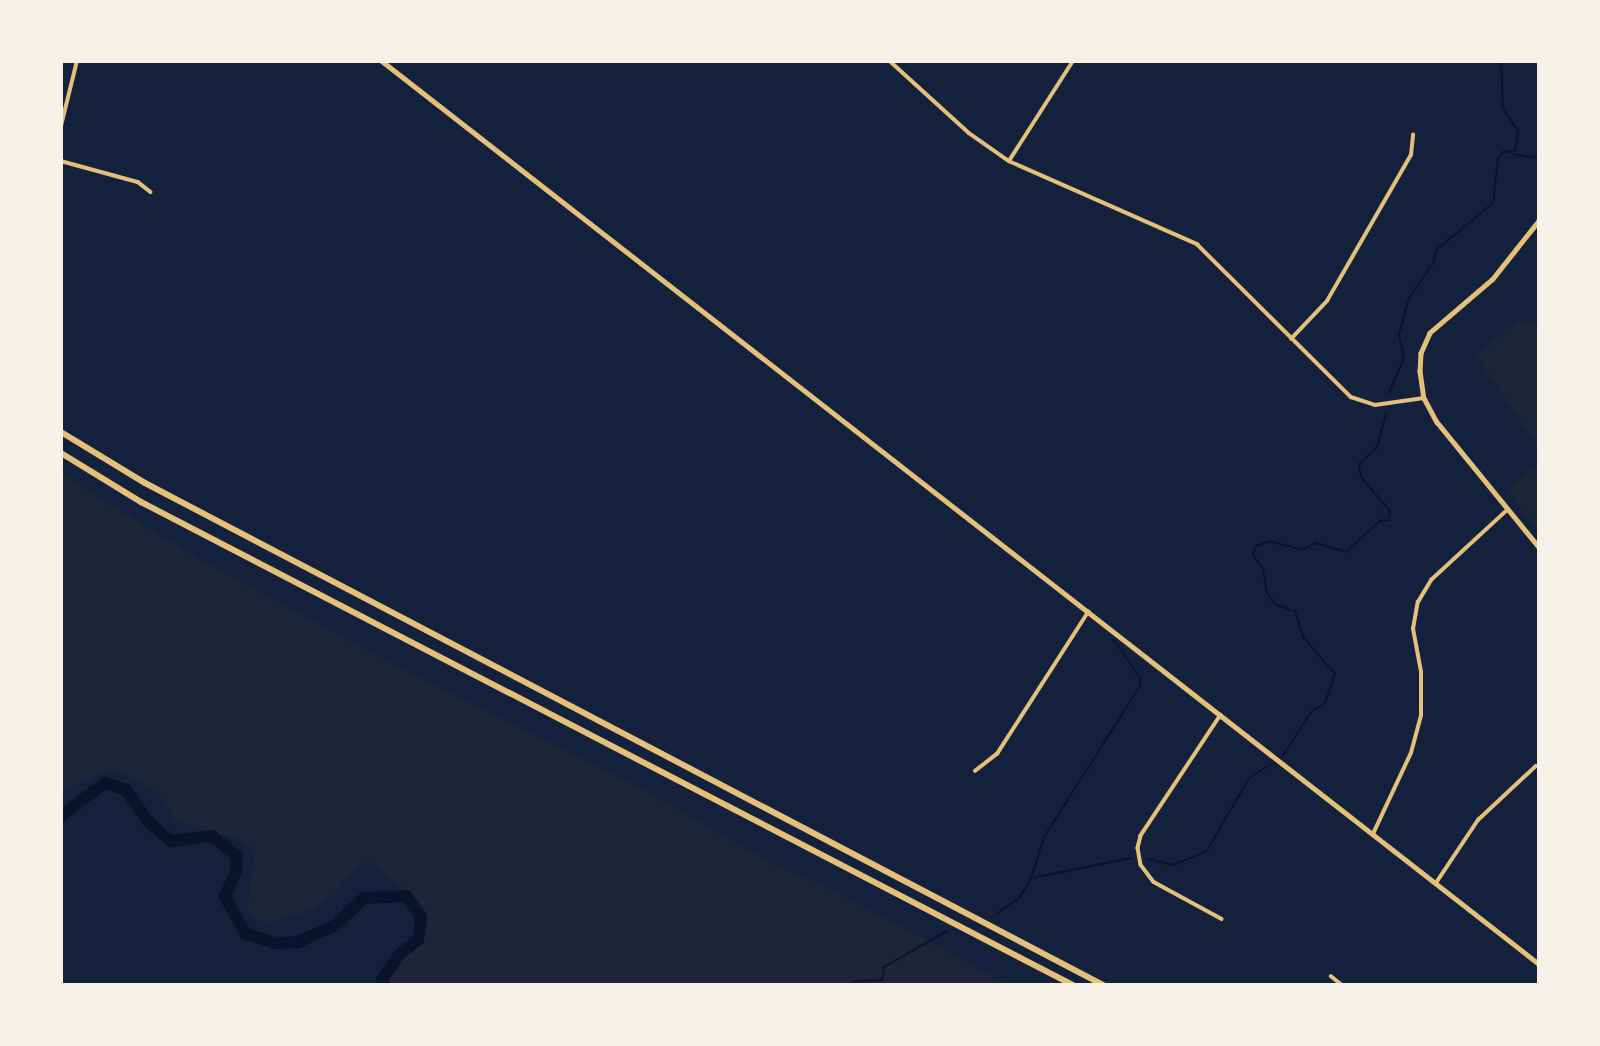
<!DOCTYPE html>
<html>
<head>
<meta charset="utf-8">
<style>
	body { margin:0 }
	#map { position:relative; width:1600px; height:1046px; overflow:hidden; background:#14213d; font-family:Georgia,serif }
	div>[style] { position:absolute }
	.green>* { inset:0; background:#1d2539 }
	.stream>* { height:2px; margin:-1px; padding:0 1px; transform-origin:1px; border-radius:1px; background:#0b132b }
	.river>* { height:12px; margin:-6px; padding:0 6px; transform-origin:6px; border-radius:6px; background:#0b132b }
	.minor>* { height:3.5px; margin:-1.75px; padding:0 1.75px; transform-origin:1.75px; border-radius:1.75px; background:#e5c07b }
	.secondary>* { height:4.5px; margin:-2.25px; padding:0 2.25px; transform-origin:2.25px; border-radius:2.25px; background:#e5c07b }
	.motorway>* { height:6px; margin:-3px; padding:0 3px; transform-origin:3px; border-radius:3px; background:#e5c07b }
	span { translate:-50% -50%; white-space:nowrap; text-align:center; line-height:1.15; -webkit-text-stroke:5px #f6f1e7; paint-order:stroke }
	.frame { position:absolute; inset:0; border:63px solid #f6f1e7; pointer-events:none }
</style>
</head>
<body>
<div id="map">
	<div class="green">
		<i style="clip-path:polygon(1518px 320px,1539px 325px,1539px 448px,1476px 356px)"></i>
		<i style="clip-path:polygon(1539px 465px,1539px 531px,1506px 492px)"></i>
		<i style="clip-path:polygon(61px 474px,202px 561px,382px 658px,626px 780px,780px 868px,820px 883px,1009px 985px,390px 985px,390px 978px,426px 926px,424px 906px,371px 862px,360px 865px,334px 895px,314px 909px,269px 923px,255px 919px,247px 909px,255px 851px,240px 840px,175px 821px,157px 792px,120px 771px,111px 770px,61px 791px)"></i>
	</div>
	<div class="stream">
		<i style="left:1513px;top:154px;width:26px;rotate:9deg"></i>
		<i style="left:1389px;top:393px;width:39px;rotate:-67deg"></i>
		<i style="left:1404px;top:357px;width:23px;rotate:-103deg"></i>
		<i style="left:1399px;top:335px;width:38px;rotate:-75deg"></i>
		<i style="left:1409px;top:298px;width:44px;rotate:-55.2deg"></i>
		<i style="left:1434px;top:262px;width:12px;rotate:-81deg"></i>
		<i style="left:1436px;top:250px;width:74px;rotate:-39.5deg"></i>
		<i style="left:1493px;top:203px;width:45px;rotate:-83.7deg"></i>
		<i style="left:1498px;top:158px;width:7px;rotate:-56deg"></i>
		<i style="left:1502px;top:152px;width:13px;rotate:-4deg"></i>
		<i style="left:1515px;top:151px;width:20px;rotate:-81deg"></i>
		<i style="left:1518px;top:131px;width:27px;rotate:-123deg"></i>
		<i style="left:1503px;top:108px;width:47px;rotate:-92.4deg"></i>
		<i style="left:1283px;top:755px;width:51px;rotate:-56.9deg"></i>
		<i style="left:1311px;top:712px;width:17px;rotate:-33deg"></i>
		<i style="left:1325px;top:703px;width:31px;rotate:-71deg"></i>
		<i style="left:1335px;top:674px;width:49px;rotate:-130.9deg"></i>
		<i style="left:1303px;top:637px;width:27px;rotate:-107deg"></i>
		<i style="left:1295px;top:611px;width:20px;rotate:-162deg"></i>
		<i style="left:1276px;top:605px;width:15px;rotate:-127deg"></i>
		<i style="left:1267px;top:593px;width:24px;rotate:-99deg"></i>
		<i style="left:1263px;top:569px;width:17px;rotate:-126deg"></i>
		<i style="left:1253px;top:555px;width:9px;rotate:-72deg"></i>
		<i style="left:1256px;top:546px;width:14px;rotate:-21deg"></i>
		<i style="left:1269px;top:541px;width:34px;rotate:15deg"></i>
		<i style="left:1302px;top:550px;width:16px;rotate:-27deg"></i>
		<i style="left:1316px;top:543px;width:31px;rotate:17deg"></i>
		<i style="left:1346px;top:552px;width:46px;rotate:-42.4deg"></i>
		<i style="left:1380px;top:521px;width:9px;rotate:-6deg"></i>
		<i style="left:1389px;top:520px;width:9px;rotate:-84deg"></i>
		<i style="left:1390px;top:511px;width:45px;rotate:-130.5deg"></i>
		<i style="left:1361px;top:477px;width:13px;rotate:-99deg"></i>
		<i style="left:1359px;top:464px;width:25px;rotate:-43deg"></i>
		<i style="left:1377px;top:447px;width:35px;rotate:-75deg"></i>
		<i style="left:1149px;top:859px;width:25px;rotate:14deg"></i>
		<i style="left:1173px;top:865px;width:35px;rotate:-22deg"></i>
		<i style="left:1206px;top:852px;width:86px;rotate:-59.8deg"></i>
		<i style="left:1249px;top:778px;width:26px;rotate:-32deg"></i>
		<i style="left:1032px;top:878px;width:101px;rotate:-11.4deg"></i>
		<i style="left:998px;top:913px;width:27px;rotate:-36deg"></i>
		<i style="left:1020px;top:897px;width:21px;rotate:-59deg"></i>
		<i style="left:1031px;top:879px;width:44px;rotate:-72.8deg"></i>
		<i style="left:1044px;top:837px;width:179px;rotate:-57.6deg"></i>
		<i style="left:1140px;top:686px;width:8px;rotate:-90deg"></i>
		<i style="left:1140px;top:678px;width:46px;rotate:-124.4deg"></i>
		<i style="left:851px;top:985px;width:5px;rotate:-53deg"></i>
		<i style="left:854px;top:981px;width:28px;rotate:-2deg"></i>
		<i style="left:882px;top:980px;width:13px;rotate:-81deg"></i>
		<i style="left:884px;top:967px;width:73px;rotate:-29.7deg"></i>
	</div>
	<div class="river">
		<i style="left:61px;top:816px;width:55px;rotate:-36.9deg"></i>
		<i style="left:105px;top:783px;width:22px;rotate:18deg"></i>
		<i style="left:126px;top:790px;width:40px;rotate:55.1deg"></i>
		<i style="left:149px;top:823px;width:28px;rotate:39deg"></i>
		<i style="left:171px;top:841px;width:41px;rotate:-7deg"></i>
		<i style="left:212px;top:836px;width:32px;rotate:39deg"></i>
		<i style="left:237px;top:856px;width:15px;rotate:94deg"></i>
		<i style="left:236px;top:871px;width:28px;rotate:113deg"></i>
		<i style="left:225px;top:897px;width:43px;rotate:60.4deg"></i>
		<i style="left:246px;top:934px;width:30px;rotate:17deg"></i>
		<i style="left:275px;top:943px;width:23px;rotate:-2deg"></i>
		<i style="left:298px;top:942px;width:39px;rotate:-24deg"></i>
		<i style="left:334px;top:926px;width:41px;rotate:-43deg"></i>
		<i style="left:364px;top:898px;width:42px;rotate:-2.7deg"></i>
		<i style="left:406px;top:896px;width:26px;rotate:54deg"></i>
		<i style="left:421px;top:917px;width:23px;rotate:97deg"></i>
		<i style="left:418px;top:940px;width:24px;rotate:142deg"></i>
		<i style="left:399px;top:955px;width:29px;rotate:125deg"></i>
		<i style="left:382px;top:979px;width:6px;rotate:81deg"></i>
	</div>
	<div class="minor">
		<i style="left:890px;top:61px;width:107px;rotate:42.3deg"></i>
		<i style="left:969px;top:133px;width:49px;rotate:35deg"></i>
		<i style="left:1009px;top:161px;width:206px;rotate:23.8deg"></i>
		<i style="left:1197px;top:244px;width:217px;rotate:44.8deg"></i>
		<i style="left:1351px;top:397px;width:25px;rotate:18deg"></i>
		<i style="left:1375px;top:405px;width:49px;rotate:-8.1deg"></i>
		<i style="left:61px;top:126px;width:67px;rotate:-76.2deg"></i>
		<i style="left:61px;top:161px;width:80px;rotate:15.3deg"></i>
		<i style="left:138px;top:182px;width:16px;rotate:38deg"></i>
		<i style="left:1009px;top:161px;width:119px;rotate:-57.4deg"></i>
		<i style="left:1291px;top:339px;width:52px;rotate:-46.5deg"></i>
		<i style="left:1327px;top:301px;width:168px;rotate:-60.1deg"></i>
		<i style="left:1411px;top:155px;width:20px;rotate:-84deg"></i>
		<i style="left:1221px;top:715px;width:145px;rotate:123.5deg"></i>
		<i style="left:1141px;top:836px;width:12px;rotate:104deg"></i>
		<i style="left:1138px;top:848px;width:17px;rotate:80deg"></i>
		<i style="left:1141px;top:865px;width:21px;rotate:53deg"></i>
		<i style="left:1154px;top:882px;width:77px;rotate:28.6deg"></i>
		<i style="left:975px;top:771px;width:28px;rotate:-38deg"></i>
		<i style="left:997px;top:754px;width:169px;rotate:-57.3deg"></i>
		<i style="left:1373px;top:834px;width:89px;rotate:-64.9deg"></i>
		<i style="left:1411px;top:753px;width:38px;rotate:-75deg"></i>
		<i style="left:1421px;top:716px;width:44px;rotate:-90deg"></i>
		<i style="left:1421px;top:672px;width:44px;rotate:-100.5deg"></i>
		<i style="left:1413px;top:629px;width:27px;rotate:-80deg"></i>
		<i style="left:1418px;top:602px;width:26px;rotate:-59deg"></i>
		<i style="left:1431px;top:580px;width:103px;rotate:-42.6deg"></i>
		<i style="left:1436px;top:883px;width:76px;rotate:-56.3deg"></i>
		<i style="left:1478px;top:820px;width:79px;rotate:-43deg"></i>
		<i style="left:1331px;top:976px;width:14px;rotate:39deg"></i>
	</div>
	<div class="secondary">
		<i style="left:382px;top:61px;width:1468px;rotate:37.97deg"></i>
		<i style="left:1539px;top:221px;width:74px;rotate:128.4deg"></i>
		<i style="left:1493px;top:279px;width:83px;rotate:139.4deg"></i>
		<i style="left:1430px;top:333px;width:22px;rotate:114deg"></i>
		<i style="left:1421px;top:353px;width:18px;rotate:93deg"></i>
		<i style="left:1420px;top:371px;width:27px;rotate:82deg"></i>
		<i style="left:1424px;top:398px;width:27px;rotate:62deg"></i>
		<i style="left:1437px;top:422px;width:161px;rotate:50.8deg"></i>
	</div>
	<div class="motorway">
		<i style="left:61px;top:432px;width:98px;rotate:31.3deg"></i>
		<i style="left:145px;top:483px;width:1082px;rotate:27.65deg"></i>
		<i style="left:61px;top:453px;width:94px;rotate:31.5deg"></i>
		<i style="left:141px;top:502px;width:1050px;rotate:27.4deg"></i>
	</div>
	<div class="frame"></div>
</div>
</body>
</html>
